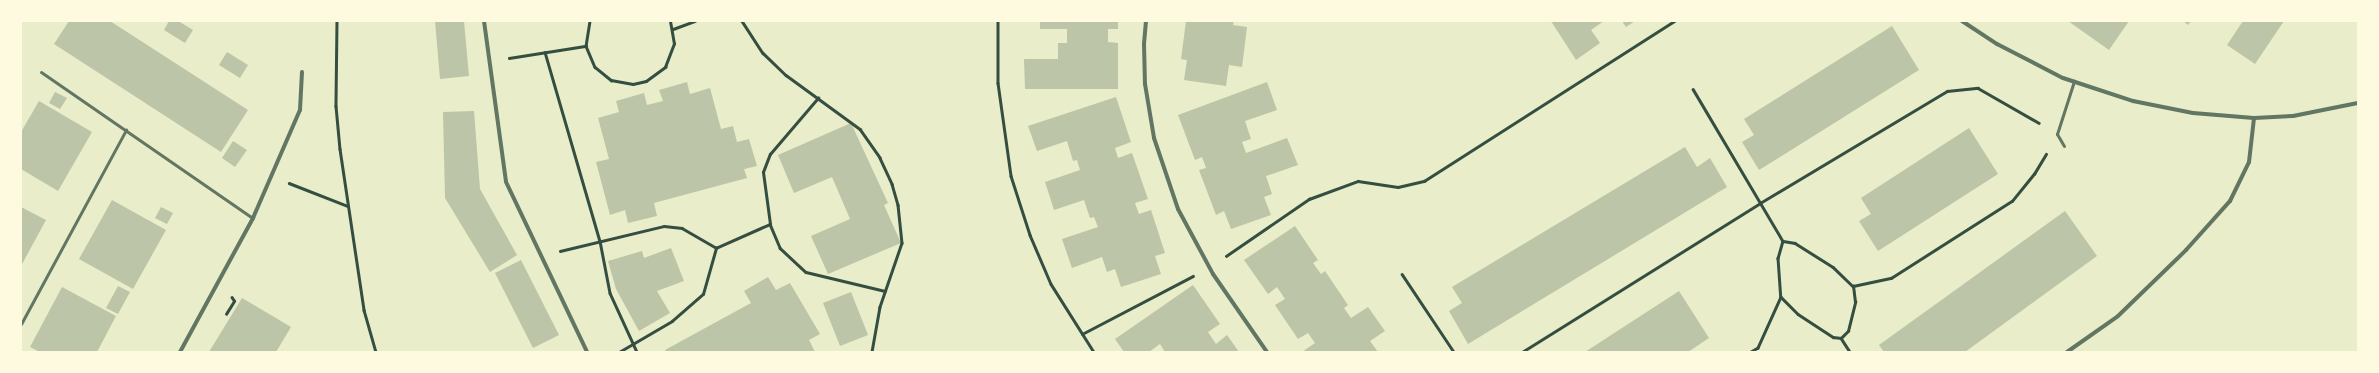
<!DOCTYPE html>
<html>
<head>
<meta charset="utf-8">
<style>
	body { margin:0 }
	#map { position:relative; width:2379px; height:373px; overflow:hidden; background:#e9edc9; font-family:"IBM Plex Sans",sans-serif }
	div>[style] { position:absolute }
	.building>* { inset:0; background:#bcc5a7 }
	.path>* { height:2.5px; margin:-1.25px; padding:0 1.25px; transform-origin:1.25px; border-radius:1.25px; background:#344e41 }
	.service>* { height:3px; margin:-1.5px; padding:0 1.5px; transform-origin:1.5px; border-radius:1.5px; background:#617663 }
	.minor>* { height:4px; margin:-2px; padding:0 2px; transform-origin:2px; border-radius:2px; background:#617663 }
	span { translate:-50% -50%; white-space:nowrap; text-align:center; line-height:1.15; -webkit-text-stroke:3px #fefae0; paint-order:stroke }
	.frame { position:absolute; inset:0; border:22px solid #fefae0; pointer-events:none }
</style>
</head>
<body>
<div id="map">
	<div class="building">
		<i style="clip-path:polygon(69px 21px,110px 21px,248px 110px,221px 152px,54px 44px)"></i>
		<i style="clip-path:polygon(169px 21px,178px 21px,193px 30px,185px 43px,164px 30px)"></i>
		<i style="clip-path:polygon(435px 21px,464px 21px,469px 76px,440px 79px)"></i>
		<i style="clip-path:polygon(1040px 21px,1118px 21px,1118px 29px,1108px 29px,1108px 42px,1118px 43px,1118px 89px,1025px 89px,1024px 59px,1058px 59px,1058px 43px,1067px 43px,1067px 29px,1040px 29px)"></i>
		<i style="clip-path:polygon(1186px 21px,1234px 21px,1233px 25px,1247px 27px,1242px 67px,1229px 65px,1226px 86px,1184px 80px,1187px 60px,1181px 59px)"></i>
		<i style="clip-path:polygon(1551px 21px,1604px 21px,1591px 30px,1600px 43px,1576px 60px)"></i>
		<i style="clip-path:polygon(1622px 21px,1635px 21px,1626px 27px)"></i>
		<i style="clip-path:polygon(2068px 21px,2129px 21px,2109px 50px)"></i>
		<i style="clip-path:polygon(2183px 21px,2191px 21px,2188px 25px)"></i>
		<i style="clip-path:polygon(2243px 21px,2284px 21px,2255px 64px,2227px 45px)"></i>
		<i style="clip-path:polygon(1892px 26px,1919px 70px,1759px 170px,1742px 142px,1754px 135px,1744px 119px)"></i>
		<i style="clip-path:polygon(227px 52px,248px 65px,240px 78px,219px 65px)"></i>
		<i style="clip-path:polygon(687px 82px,690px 94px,710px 88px,721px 129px,733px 126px,737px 142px,749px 139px,757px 166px,744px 169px,747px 178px,654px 203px,657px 216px,628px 223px,625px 210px,610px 215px,596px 162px,609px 159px,598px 118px,619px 112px,616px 101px,644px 93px,647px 105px,663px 101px,659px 90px)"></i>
		<i style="clip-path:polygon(1267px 82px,1277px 110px,1245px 121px,1251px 139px,1242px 142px,1246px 153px,1287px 138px,1298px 165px,1266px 176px,1272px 194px,1264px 197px,1271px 215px,1231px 229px,1224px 211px,1216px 215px,1199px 170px,1206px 168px,1202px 157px,1195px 160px,1178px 115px)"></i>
		<i style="clip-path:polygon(55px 92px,67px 98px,60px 109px,49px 103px)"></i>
		<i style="clip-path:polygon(1116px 97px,1131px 142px,1115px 148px,1118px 158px,1132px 153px,1148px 199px,1135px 203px,1139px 214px,1151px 210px,1165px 253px,1155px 256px,1161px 274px,1121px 287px,1115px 269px,1107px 272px,1102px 257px,1072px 268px,1062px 239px,1098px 227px,1094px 217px,1090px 218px,1084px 200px,1054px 210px,1045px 182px,1080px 170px,1077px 160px,1073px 161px,1067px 141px,1037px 151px,1028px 126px)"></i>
		<i style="clip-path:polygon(39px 101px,92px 132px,58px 191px,21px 169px,21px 132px)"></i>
		<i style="clip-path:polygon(474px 111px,480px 189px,517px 255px,490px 272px,445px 198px,443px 112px)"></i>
		<i style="clip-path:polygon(851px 123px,888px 203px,884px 205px,901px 243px,828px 274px,811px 236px,850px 219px,832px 177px,794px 193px,778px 155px)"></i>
		<i style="clip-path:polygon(1969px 128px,1998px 174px,1878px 251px,1859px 221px,1871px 214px,1861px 198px)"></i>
		<i style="clip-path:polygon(233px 141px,247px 150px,235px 167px,222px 158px)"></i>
		<i style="clip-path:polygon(1685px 147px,1697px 167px,1710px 158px,1727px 187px,1468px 344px,1449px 311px,1462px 303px,1452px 287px)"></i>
		<i style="clip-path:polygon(112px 200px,166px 230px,133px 289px,79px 259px)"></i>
		<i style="clip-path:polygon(21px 207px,46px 220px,21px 266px)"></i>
		<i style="clip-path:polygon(161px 207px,173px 213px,167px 224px,155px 218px)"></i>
		<i style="clip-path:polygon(2065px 211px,2097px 256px,1965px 352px,1884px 352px,1879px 345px)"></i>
		<i style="clip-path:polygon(1295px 226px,1318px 260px,1313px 263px,1321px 274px,1325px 271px,1348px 305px,1344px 308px,1351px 318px,1368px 307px,1385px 331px,1370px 341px,1378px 352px,1302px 352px,1315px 343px,1308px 333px,1298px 339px,1275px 305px,1285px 299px,1277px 287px,1268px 294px,1244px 260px)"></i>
		<i style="clip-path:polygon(671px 248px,684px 281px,657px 291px,670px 313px,639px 331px,616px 289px,608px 261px,642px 251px,644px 258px)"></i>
		<i style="clip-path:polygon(521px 260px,559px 335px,533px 348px,495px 273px)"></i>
		<i style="clip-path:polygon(768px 277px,776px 290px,790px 283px,820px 334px,809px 340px,815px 352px,666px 352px,665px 350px,751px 303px,744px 291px)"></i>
		<i style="clip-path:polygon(1193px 285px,1220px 324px,1208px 332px,1216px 344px,1227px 335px,1239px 352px,1165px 352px,1160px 344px,1149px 352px,1124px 352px,1115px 339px)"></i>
		<i style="clip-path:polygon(118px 286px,130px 292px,118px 314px,106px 308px)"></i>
		<i style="clip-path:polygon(62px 287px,116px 316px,97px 352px,40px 352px,30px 347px)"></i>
		<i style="clip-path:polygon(1679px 291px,1709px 338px,1688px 352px,1585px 352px)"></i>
		<i style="clip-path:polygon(851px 292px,868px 335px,840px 346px,823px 303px)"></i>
		<i style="clip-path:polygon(242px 298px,291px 327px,276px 352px,209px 352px)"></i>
	</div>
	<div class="path">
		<i style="left:337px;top:21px;width:85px;rotate:90.7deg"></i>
		<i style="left:336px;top:106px;width:43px;rotate:84.7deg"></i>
		<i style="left:340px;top:149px;width:163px;rotate:81.5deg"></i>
		<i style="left:364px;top:310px;width:44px;rotate:74.1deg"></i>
		<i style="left:590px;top:21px;width:25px;rotate:99deg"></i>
		<i style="left:586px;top:46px;width:23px;rotate:67deg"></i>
		<i style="left:595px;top:67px;width:21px;rotate:39deg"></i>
		<i style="left:611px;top:80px;width:22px;rotate:10deg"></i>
		<i style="left:633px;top:84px;width:13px;rotate:-13deg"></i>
		<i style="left:646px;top:81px;width:24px;rotate:-36deg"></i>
		<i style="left:665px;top:67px;width:25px;rotate:-69deg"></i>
		<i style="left:674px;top:44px;width:23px;rotate:-100deg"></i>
		<i style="left:742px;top:21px;width:38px;rotate:57deg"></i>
		<i style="left:763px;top:53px;width:32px;rotate:44deg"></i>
		<i style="left:786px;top:75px;width:92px;rotate:36.1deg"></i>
		<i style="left:860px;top:129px;width:35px;rotate:55deg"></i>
		<i style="left:880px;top:158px;width:29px;rotate:65deg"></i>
		<i style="left:892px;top:184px;width:22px;rotate:74deg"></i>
		<i style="left:898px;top:205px;width:38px;rotate:84deg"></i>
		<i style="left:902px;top:243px;width:68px;rotate:109deg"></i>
		<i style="left:880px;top:307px;width:46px;rotate:100.1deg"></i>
		<i style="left:998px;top:21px;width:62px;rotate:90deg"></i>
		<i style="left:998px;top:83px;width:94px;rotate:82deg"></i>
		<i style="left:1011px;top:176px;width:62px;rotate:72.1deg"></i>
		<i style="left:1030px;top:235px;width:53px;rotate:66.8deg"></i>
		<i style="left:1051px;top:284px;width:80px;rotate:57.7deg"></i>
		<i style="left:673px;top:29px;width:23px;rotate:-20deg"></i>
		<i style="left:545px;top:52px;width:197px;rotate:73.8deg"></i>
		<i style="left:600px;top:241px;width:53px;rotate:79.1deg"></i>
		<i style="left:610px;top:293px;width:65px;rotate:65.4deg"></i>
		<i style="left:509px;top:58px;width:78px;rotate:-8.9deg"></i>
		<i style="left:1693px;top:89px;width:177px;rotate:59.4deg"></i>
		<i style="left:1783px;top:241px;width:18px;rotate:106deg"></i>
		<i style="left:1778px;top:258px;width:39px;rotate:86deg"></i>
		<i style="left:1781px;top:297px;width:56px;rotate:114.3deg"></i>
		<i style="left:1758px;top:348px;width:8px;rotate:150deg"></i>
		<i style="left:289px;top:183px;width:63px;rotate:21.3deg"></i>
		<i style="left:770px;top:224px;width:52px;rotate:-97.7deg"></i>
		<i style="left:763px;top:172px;width:19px;rotate:-69deg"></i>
		<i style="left:770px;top:154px;width:74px;rotate:-49.4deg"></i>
		<i style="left:1783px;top:241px;width:12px;rotate:9deg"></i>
		<i style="left:1795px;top:243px;width:45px;rotate:32.3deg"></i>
		<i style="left:1833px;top:267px;width:28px;rotate:44deg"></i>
		<i style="left:1853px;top:286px;width:39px;rotate:-12deg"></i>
		<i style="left:1891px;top:278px;width:143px;rotate:-32.5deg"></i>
		<i style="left:2012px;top:201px;width:35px;rotate:-51deg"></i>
		<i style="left:2034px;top:174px;width:23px;rotate:-59deg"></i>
		<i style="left:560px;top:251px;width:107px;rotate:-13.5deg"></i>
		<i style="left:664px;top:226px;width:18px;rotate:6deg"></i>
		<i style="left:682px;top:228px;width:39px;rotate:30deg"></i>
		<i style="left:1226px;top:256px;width:101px;rotate:-34.5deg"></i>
		<i style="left:1309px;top:199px;width:52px;rotate:-20.2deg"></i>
		<i style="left:1358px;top:181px;width:40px;rotate:8.5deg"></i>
		<i style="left:1398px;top:187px;width:27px;rotate:-13deg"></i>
		<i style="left:1424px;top:181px;width:297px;rotate:-32.6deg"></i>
		<i style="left:1402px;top:274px;width:94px;rotate:56.3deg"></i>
		<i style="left:1781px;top:297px;width:24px;rotate:45deg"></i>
		<i style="left:1798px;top:314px;width:42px;rotate:33.3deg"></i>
		<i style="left:1833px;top:337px;width:8px;rotate:7deg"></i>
		<i style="left:1841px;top:338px;width:10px;rotate:-45deg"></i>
		<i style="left:1848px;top:331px;width:30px;rotate:-76deg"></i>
		<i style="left:1855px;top:302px;width:16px;rotate:-97deg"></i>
		<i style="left:226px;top:314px;width:15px;rotate:-58deg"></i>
		<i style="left:234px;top:301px;width:4px;rotate:-124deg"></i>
		<i style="left:1082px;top:334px;width:125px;rotate:-27.6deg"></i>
		<i style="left:1841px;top:338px;width:17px;rotate:57deg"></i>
		<i style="left:619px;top:352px;width:61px;rotate:-30.3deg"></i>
		<i style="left:672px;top:321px;width:41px;rotate:-41.1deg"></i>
		<i style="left:703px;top:294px;width:48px;rotate:-74.2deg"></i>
		<i style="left:716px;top:248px;width:59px;rotate:-24deg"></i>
		<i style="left:770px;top:224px;width:26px;rotate:67deg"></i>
		<i style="left:780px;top:248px;width:35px;rotate:43deg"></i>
		<i style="left:806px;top:272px;width:81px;rotate:13.5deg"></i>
		<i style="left:1522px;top:352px;width:281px;rotate:-32deg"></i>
		<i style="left:1760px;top:203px;width:218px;rotate:-30.9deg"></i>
		<i style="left:1947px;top:91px;width:31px;rotate:-6deg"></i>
		<i style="left:1978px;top:88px;width:70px;rotate:29.8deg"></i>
	</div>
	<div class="service">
		<i style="left:41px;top:72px;width:257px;rotate:34.6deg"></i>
		<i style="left:2064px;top:146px;width:14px;rotate:-120deg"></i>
		<i style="left:2057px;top:134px;width:56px;rotate:-72.2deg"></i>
		<i style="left:21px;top:324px;width:221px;rotate:-61.6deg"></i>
	</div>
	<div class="minor">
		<i style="left:484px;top:21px;width:162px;rotate:82.2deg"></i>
		<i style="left:506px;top:182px;width:188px;rotate:64.5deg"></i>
		<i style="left:1146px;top:21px;width:23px;rotate:95deg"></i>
		<i style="left:1144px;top:44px;width:40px;rotate:88.6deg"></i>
		<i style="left:1145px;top:84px;width:55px;rotate:80.5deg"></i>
		<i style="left:1154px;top:138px;width:75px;rotate:71.3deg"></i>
		<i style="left:1178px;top:209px;width:74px;rotate:61.7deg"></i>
		<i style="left:1213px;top:274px;width:95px;rotate:55.3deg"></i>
		<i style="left:1962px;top:21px;width:42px;rotate:33.3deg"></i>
		<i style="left:1997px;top:44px;width:74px;rotate:27.3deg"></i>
		<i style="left:2063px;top:78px;width:74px;rotate:18.2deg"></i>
		<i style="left:2133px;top:101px;width:61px;rotate:11.3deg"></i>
		<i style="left:2193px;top:113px;width:61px;rotate:4.7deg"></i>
		<i style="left:2254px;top:118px;width:39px;rotate:-3deg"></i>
		<i style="left:2293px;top:116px;width:66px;rotate:-11.3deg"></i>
		<i style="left:180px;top:352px;width:153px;rotate:-61.4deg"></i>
		<i style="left:253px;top:218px;width:118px;rotate:-66.5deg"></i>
		<i style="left:300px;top:110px;width:38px;rotate:-87deg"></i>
		<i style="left:2067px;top:352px;width:62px;rotate:-35.2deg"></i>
		<i style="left:2118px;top:316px;width:95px;rotate:-44.1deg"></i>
		<i style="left:2186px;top:250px;width:66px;rotate:-48.1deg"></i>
		<i style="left:2230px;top:201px;width:43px;rotate:-64deg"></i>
		<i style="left:2249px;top:162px;width:44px;rotate:-83.5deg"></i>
	</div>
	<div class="frame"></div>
</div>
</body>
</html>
